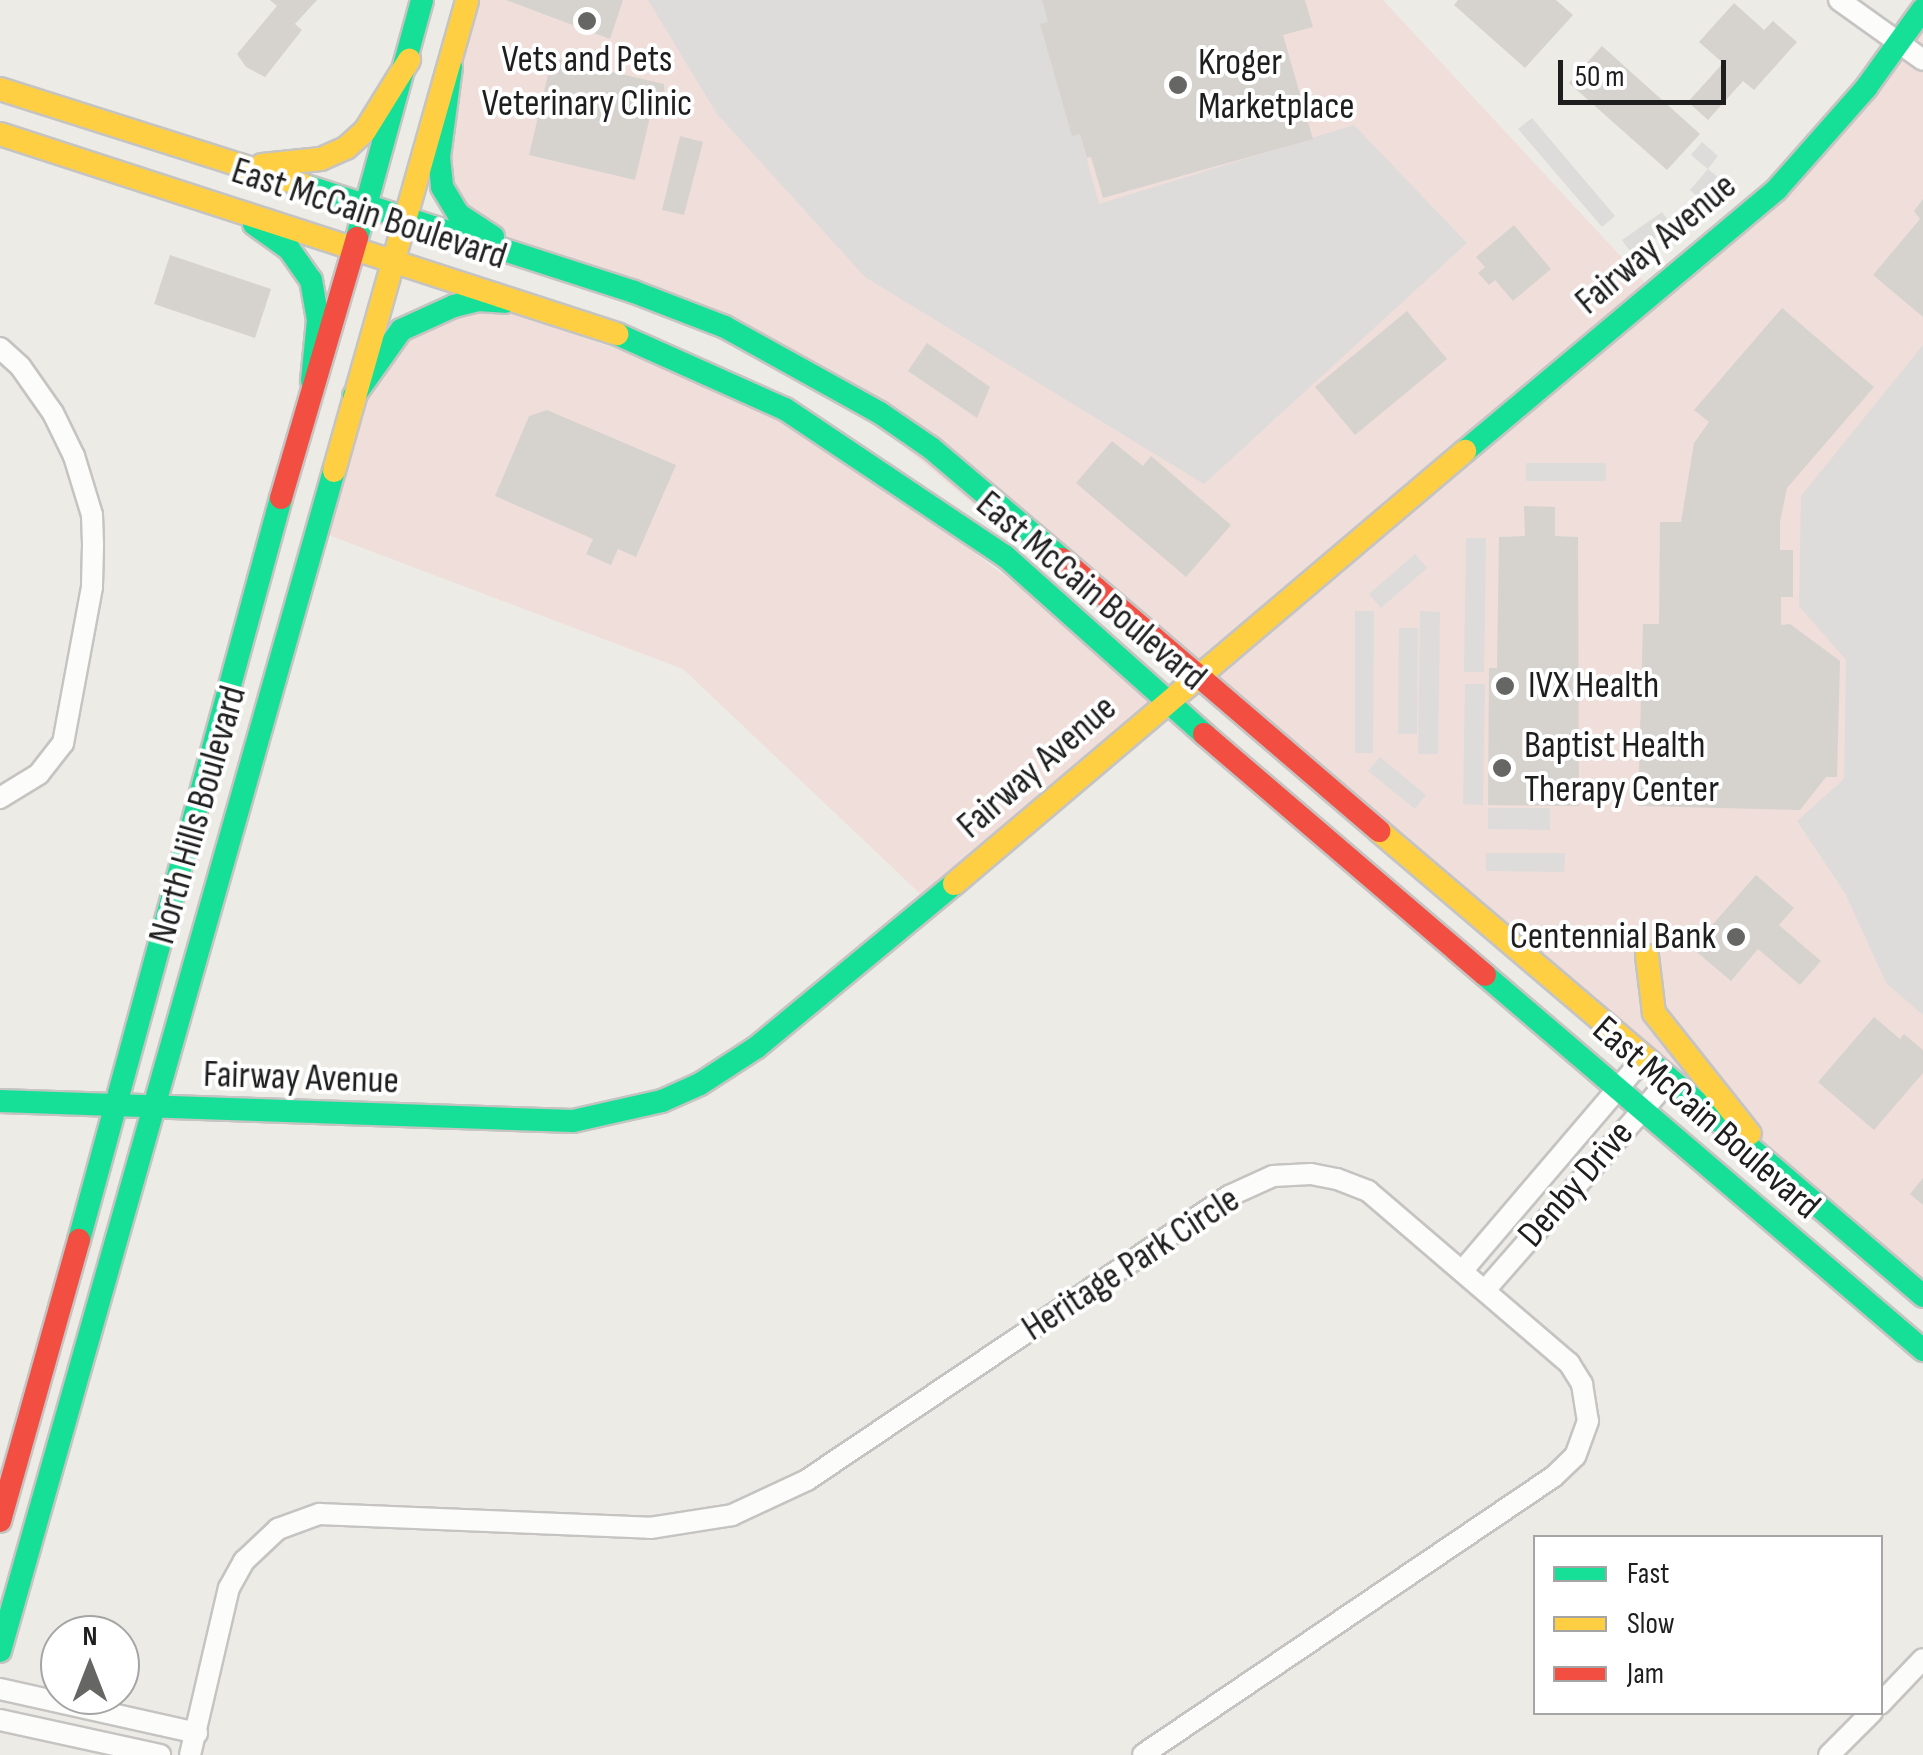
<!DOCTYPE html>
<html>
<head>
<meta charset="utf-8">
<style>
	body { margin:0 }
	#map { position:relative; width:1923px; height:1755px; overflow:hidden; background:#edebe6; font-family:"Sofia Sans Condensed",sans-serif }
	div>[style] { position:absolute }
	.commercial>* { inset:0; background:#f0deda }
	.parking>* { inset:0; background:#dddcda }
	.building>* { inset:0; background:#d6d3cf }
	.roads { filter:drop-shadow(2px 0 #c5c4c2) drop-shadow(-2px 0 #c5c4c2) drop-shadow(0 2px #c5c4c2) drop-shadow(0 -2px #c5c4c2) }
	.street>* { height:20px; margin:-10px; padding:0 10px; transform-origin:10px; border-radius:10px; background:#fcfcfb }
	.fast>* { height:22px; margin:-11px; padding:0 11px; transform-origin:11px; border-radius:11px; background:#16e098 }
	.slow>* { height:22px; margin:-11px; padding:0 11px; transform-origin:11px; border-radius:11px; background:#ffcf43 }
	.jam>* { height:22px; margin:-11px; padding:0 11px; transform-origin:11px; border-radius:11px; background:#f24e42 }
	.dots>* { width:28px; height:28px; translate:-50% -50%; box-sizing:border-box; border:5px solid #fff; border-radius:50% }
	span { translate:-50% -50%; white-space:nowrap; text-align:center; line-height:1.15; -webkit-text-stroke:8px #fff; paint-order:stroke }
	.poi-label { font-size:38px; color:#1e1e1e }
	.left { translate:0 -50%; text-align:left }
	.right { translate:-100% -50%; text-align:right }
	.street-label { font-size:38px; color:#1e1e1e }
	.legend { position:absolute; left:1533px; top:1535px; width:350px; height:180px; box-sizing:border-box; background:#fff; border:2px solid #a5a5a5; margin:0; padding:12px 18px; list-style:none; font-size:30px; color:#1e1e1e }
	.legend li { display:flex; align-items:center; gap:20px; height:50px }
	.legend b { width:50px; border:2px solid #a5a5a5 }
	.north { position:absolute; left:40px; top:1615px; width:100px; height:100px; box-sizing:border-box; background:#fff; border:2px solid #a5a5a5; border-radius:50%; rotate:0deg; font-size:28px; font-weight:700; line-height:40px; text-align:center; color:#1e1e1e }
	.north::after { content:''; display:block; margin:auto; width:35px; height:45px; background:#666664; clip-path:polygon(50% 0,100% 100%,50% 72%,0 100%) }
	.scale { position:absolute; left:1558px; top:60px; width:168px; height:45px; box-sizing:border-box; border:5px solid #1e1e1e; border-top:0; padding-left:12px; font-size:30px; line-height:35px; white-space:nowrap; color:#1e1e1e; -webkit-text-stroke:8px #fff; paint-order:stroke }
</style>
</head>
<body>
<div id="map">
	<div class="commercial">
		<i style="clip-path:polygon(465px 0,1383px 0,1653px 291px,1706px 247px,1923px 9px,1923px 1296px,829px 384px,458px 214px,439px 157px)"></i>
		<i style="clip-path:polygon(478px 300px,785px 409px,1168px 700px,931px 904px,683px 669px,315px 530px,348px 411px,430px 315px)"></i>
	</div>
	<div class="parking">
		<i style="clip-path:polygon(648px 0,1044px 0,1099px 204px,1354px 125px,1467px 243px,1204px 484px,865px 277px,717px 114px)"></i>
		<i style="clip-path:polygon(1532px 118px,1615px 216px,1602px 227px,1518px 129px)"></i>
		<i style="clip-path:polygon(1702px 142px,1718px 156px,1708px 169px,1720px 179px,1701px 200px,1690px 190px,1708px 169px,1691px 155px)"></i>
		<i style="clip-path:polygon(1662px 212px,1672px 226px,1632px 254px,1622px 240px)"></i>
		<i style="clip-path:polygon(1923px 345px,1923px 1015px,1886px 983px,1845px 893px,1797px 821px,1844px 779px,1846px 660px,1799px 606px,1801px 496px)"></i>
		<i style="clip-path:polygon(1526px 463px,1606px 463px,1606px 481px,1526px 481px)"></i>
		<i style="clip-path:polygon(1466px 538px,1486px 538px,1484px 672px,1464px 672px)"></i>
		<i style="clip-path:polygon(1415px 554px,1427px 568px,1381px 608px,1369px 594px)"></i>
		<i style="clip-path:polygon(1355px 611px,1374px 611px,1373px 753px,1355px 753px)"></i>
		<i style="clip-path:polygon(1420px 611px,1440px 612px,1438px 754px,1418px 754px)"></i>
		<i style="clip-path:polygon(1399px 628px,1418px 628px,1417px 734px,1398px 734px)"></i>
		<i style="clip-path:polygon(1465px 684px,1485px 684px,1483px 805px,1463px 804px)"></i>
		<i style="clip-path:polygon(1380px 757px,1426px 795px,1415px 809px,1368px 771px)"></i>
		<i style="clip-path:polygon(1488px 808px,1550px 808px,1550px 830px,1488px 829px)"></i>
		<i style="clip-path:polygon(1486px 853px,1565px 853px,1564px 872px,1486px 871px)"></i>
	</div>
	<div class="building">
		<i style="clip-path:polygon(270px 0,317px 0,295px 24px,302px 30px,265px 77px,246px 67px,237px 54px,277px 6px)"></i>
		<i style="clip-path:polygon(506px 0,623px 0,610px 39px)"></i>
		<i style="clip-path:polygon(1042px 0,1305px 0,1313px 27px,1283px 35px,1313px 139px,1103px 198px,1091px 157px,1087px 158px,1080px 134px,1072px 136px,1040px 24px,1048px 22px)"></i>
		<i style="clip-path:polygon(1458px 0,1556px 0,1573px 15px,1525px 68px,1454px 5px)"></i>
		<i style="clip-path:polygon(1734px 3px,1764px 30px,1773px 21px,1797px 42px,1754px 90px,1743px 81px,1708px 120px,1688px 102px,1723px 63px,1699px 42px)"></i>
		<i style="clip-path:polygon(1602px 46px,1700px 134px,1667px 170px,1569px 83px)"></i>
		<i style="clip-path:polygon(552px 58px,664px 84px,665px 98px,654px 100px,635px 180px,529px 155px)"></i>
		<i style="clip-path:polygon(680px 136px,703px 142px,684px 215px,662px 210px)"></i>
		<i style="clip-path:polygon(1923px 199px,1923px 317px,1873px 275px,1920px 219px,1914px 211px)"></i>
		<i style="clip-path:polygon(1514px 225px,1551px 269px,1513px 301px,1495px 280px,1489px 285px,1478px 273px,1485px 267px,1476px 257px)"></i>
		<i style="clip-path:polygon(170px 255px,271px 289px,255px 338px,154px 304px)"></i>
		<i style="clip-path:polygon(1782px 308px,1874px 387px,1787px 488px,1780px 522px,1780px 550px,1793px 550px,1793px 597px,1781px 597px,1781px 625px,1790px 624px,1840px 661px,1837px 777px,1826px 777px,1800px 810px,1638px 806px,1643px 624px,1659px 624px,1660px 522px,1681px 522px,1694px 443px,1709px 422px,1694px 410px)"></i>
		<i style="clip-path:polygon(1407px 311px,1447px 359px,1355px 435px,1315px 387px)"></i>
		<i style="clip-path:polygon(927px 343px,990px 387px,977px 418px,908px 371px)"></i>
		<i style="clip-path:polygon(547px 410px,676px 465px,636px 557px,618px 549px,611px 565px,586px 554px,593px 539px,495px 496px,529px 416px)"></i>
		<i style="clip-path:polygon(1112px 441px,1143px 466px,1151px 456px,1231px 525px,1186px 577px,1076px 483px)"></i>
		<i style="clip-path:polygon(1524px 506px,1555px 507px,1555px 536px,1578px 537px,1579px 806px,1488px 805px,1489px 668px,1497px 668px,1499px 537px,1525px 536px)"></i>
		<i style="clip-path:polygon(1756px 875px,1794px 908px,1779px 925px,1821px 961px,1800px 985px,1758px 949px,1731px 981px,1692px 948px)"></i>
		<i style="clip-path:polygon(1874px 1017px,1900px 1039px,1904px 1034px,1923px 1050px,1923px 1073px,1874px 1130px,1818px 1082px)"></i>
		<i style="clip-path:polygon(1923px 1178px,1923px 1205px,1910px 1194px)"></i>
	</div>
	<div class="roads">
		<div class="street">
			<i style="left:1839px;top:0;width:103px;rotate:35.5deg"></i>
			<i style="left:0;top:348px;width:27px;rotate:42deg"></i>
			<i style="left:20px;top:366px;width:57px;rotate:54.9deg"></i>
			<i style="left:53px;top:413px;width:48px;rotate:64deg"></i>
			<i style="left:74px;top:456px;width:62px;rotate:73deg"></i>
			<i style="left:92px;top:515px;width:30px;rotate:88deg"></i>
			<i style="left:93px;top:545px;width:42px;rotate:91.4deg"></i>
			<i style="left:92px;top:587px;width:159px;rotate:100.5deg"></i>
			<i style="left:63px;top:743px;width:39px;rotate:128deg"></i>
			<i style="left:39px;top:774px;width:46px;rotate:148.4deg"></i>
			<i style="left:1463px;top:1270px;width:277px;rotate:-49.5deg"></i>
			<i style="left:1486px;top:1289px;width:278px;rotate:-48.8deg"></i>
			<i style="left:0;top:1689px;width:202px;rotate:12.6deg"></i>
			<i style="left:1880px;top:1704px;width:62px;rotate:-46.3deg"></i>
			<i style="left:0;top:1720px;width:164px;rotate:12.3deg"></i>
			<i style="left:190px;top:1755px;width:171px;rotate:-76.9deg"></i>
			<i style="left:229px;top:1588px;width:31px;rotate:-61deg"></i>
			<i style="left:244px;top:1561px;width:47px;rotate:-43.3deg"></i>
			<i style="left:278px;top:1529px;width:44px;rotate:-20.1deg"></i>
			<i style="left:319px;top:1514px;width:331px;rotate:2.4deg"></i>
			<i style="left:650px;top:1528px;width:83px;rotate:-9deg"></i>
			<i style="left:732px;top:1515px;width:83px;rotate:-25deg"></i>
			<i style="left:807px;top:1480px;width:509px;rotate:-33.94deg"></i>
			<i style="left:1229px;top:1196px;width:48px;rotate:-24.4deg"></i>
			<i style="left:1273px;top:1176px;width:38px;rotate:-3deg"></i>
			<i style="left:1311px;top:1174px;width:26px;rotate:11deg"></i>
			<i style="left:1337px;top:1179px;width:33px;rotate:21deg"></i>
			<i style="left:1368px;top:1191px;width:265px;rotate:40.6deg"></i>
			<i style="left:1569px;top:1363px;width:25px;rotate:58deg"></i>
			<i style="left:1582px;top:1384px;width:37px;rotate:81deg"></i>
			<i style="left:1588px;top:1421px;width:37px;rotate:110deg"></i>
			<i style="left:1575px;top:1456px;width:30px;rotate:136deg"></i>
			<i style="left:1553px;top:1477px;width:495px;rotate:145.9deg"></i>
			<i style="left:1829px;top:1755px;width:61px;rotate:-45deg"></i>
		</div>
		<div class="fast">
			<i style="left:451px;top:67px;width:91px;rotate:97.6deg"></i>
			<i style="left:439px;top:157px;width:30px;rotate:84deg"></i>
			<i style="left:442px;top:187px;width:31px;rotate:59deg"></i>
			<i style="left:458px;top:214px;width:42px;rotate:33.3deg"></i>
			<i style="left:306px;top:186px;width:345px;rotate:17.9deg"></i>
			<i style="left:634px;top:292px;width:97px;rotate:21deg"></i>
			<i style="left:725px;top:327px;width:177px;rotate:29deg"></i>
			<i style="left:880px;top:413px;width:62px;rotate:34.5deg"></i>
			<i style="left:931px;top:448px;width:172px;rotate:40.3deg"></i>
			<i style="left:254px;top:224px;width:43px;rotate:35.5deg"></i>
			<i style="left:289px;top:249px;width:38px;rotate:55deg"></i>
			<i style="left:311px;top:280px;width:41px;rotate:80.1deg"></i>
			<i style="left:318px;top:320px;width:61px;rotate:95.6deg"></i>
			<i style="left:357px;top:238px;width:247px;rotate:-74.7deg"></i>
			<i style="left:617px;top:334px;width:184px;rotate:24.1deg"></i>
			<i style="left:785px;top:409px;width:265px;rotate:33.8deg"></i>
			<i style="left:1005px;top:556px;width:267px;rotate:41.8deg"></i>
			<i style="left:354px;top:396px;width:81px;rotate:-54.5deg"></i>
			<i style="left:401px;top:330px;width:58px;rotate:-24.4deg"></i>
			<i style="left:454px;top:306px;width:25px;rotate:-14deg"></i>
			<i style="left:478px;top:300px;width:27px;rotate:4deg"></i>
			<i style="left:1465px;top:451px;width:407px;rotate:-40deg"></i>
			<i style="left:1777px;top:189px;width:135px;rotate:-48.6deg"></i>
			<i style="left:1866px;top:88px;width:97px;rotate:-54.2deg"></i>
			<i style="left:1485px;top:975px;width:577px;rotate:40.57deg"></i>
			<i style="left:1649px;top:1061px;width:361px;rotate:40.6deg"></i>
			<i style="left:0;top:1101px;width:573px;rotate:2deg"></i>
			<i style="left:573px;top:1121px;width:91px;rotate:-12.7deg"></i>
			<i style="left:662px;top:1101px;width:42px;rotate:-24.1deg"></i>
			<i style="left:700px;top:1084px;width:68px;rotate:-33deg"></i>
			<i style="left:757px;top:1047px;width:256px;rotate:-39.6deg"></i>
			<i style="left:79px;top:1240px;width:769px;rotate:-74.77deg"></i>
			<i style="left:0;top:1651px;width:1226px;rotate:-74.2deg"></i>
		</div>
		<div class="slow">
			<i style="left:0;top:89px;width:321px;rotate:17.6deg"></i>
			<i style="left:0;top:134px;width:649px;rotate:17.96deg"></i>
			<i style="left:262px;top:165px;width:59px;rotate:-5.8deg"></i>
			<i style="left:321px;top:159px;width:27px;rotate:-24deg"></i>
			<i style="left:346px;top:148px;width:25px;rotate:-42deg"></i>
			<i style="left:365px;top:131px;width:84px;rotate:-58.2deg"></i>
			<i style="left:334px;top:471px;width:489px;rotate:-74.2deg"></i>
			<i style="left:1379px;top:831px;width:355px;rotate:40.4deg"></i>
			<i style="left:954px;top:884px;width:670px;rotate:-40.28deg"></i>
			<i style="left:1647px;top:956px;width:57px;rotate:83deg"></i>
			<i style="left:1654px;top:1013px;width:154px;rotate:51.6deg"></i>
		</div>
		<div class="jam">
			<i style="left:281px;top:498px;width:271px;rotate:-73.7deg"></i>
			<i style="left:1062px;top:559px;width:418px;rotate:40.6deg"></i>
			<i style="left:1204px;top:734px;width:370px;rotate:40.6deg"></i>
			<i style="left:0;top:1521px;width:292px;rotate:-74.3deg"></i>
		</div>
	</div>
	<div class="dots">
		<i style="left:587px;top:21px;background:#666664"></i>
		<i style="left:1178px;top:85px;background:#666664"></i>
		<i style="left:1505px;top:686px;background:#666664"></i>
		<i style="left:1502px;top:768px;background:#666664"></i>
		<i style="left:1736px;top:937px;background:#666664"></i>
	</div>
	<div class="poi-label">
		<span style="left:587px;top:82px">Vets and Pets<br>Veterinary Clinic</span>
		<span class="left" style="left:1198px;top:85px">Kroger<br>Marketplace</span>
		<span class="left" style="left:1528px;top:686px">IVX Health</span>
		<span class="left" style="left:1524px;top:768px">Baptist Health<br>Therapy Center</span>
		<span class="right" style="left:1716px;top:937px">Centennial Bank</span>
	</div>
	<div class="street-label">
		<span style="left:369px;top:214px;rotate:18deg">East McCain Boulevard</span>
		<span style="left:1656px;top:244px;rotate:-40deg">Fairway Avenue</span>
		<span style="left:1091px;top:591px;rotate:40deg">East McCain Boulevard</span>
		<span style="left:1037px;top:767px;rotate:-41deg">Fairway Avenue</span>
		<span style="left:198px;top:815px;rotate:-74deg">North Hills Boulevard</span>
		<span style="left:301px;top:1078px;rotate:2deg">Fairway Avenue</span>
		<span style="left:1706px;top:1118px;rotate:41deg">East McCain Boulevard</span>
		<span style="left:1576px;top:1184px;rotate:-49deg">Denby Drive</span>
		<span style="left:1131px;top:1264px;rotate:-33deg">Heritage Park Circle</span>
	</div>
	<ul class="legend">
	<li><b style="height:12px;background:#16e098"></b>Fast</li>
	<li><b style="height:12px;background:#ffcf43"></b>Slow</li>
	<li><b style="height:12px;background:#f24e42"></b>Jam</li>
	</ul>
	<div class="north">N</div>
	<div class="scale">50 m</div>
</div>
</body>
</html>
